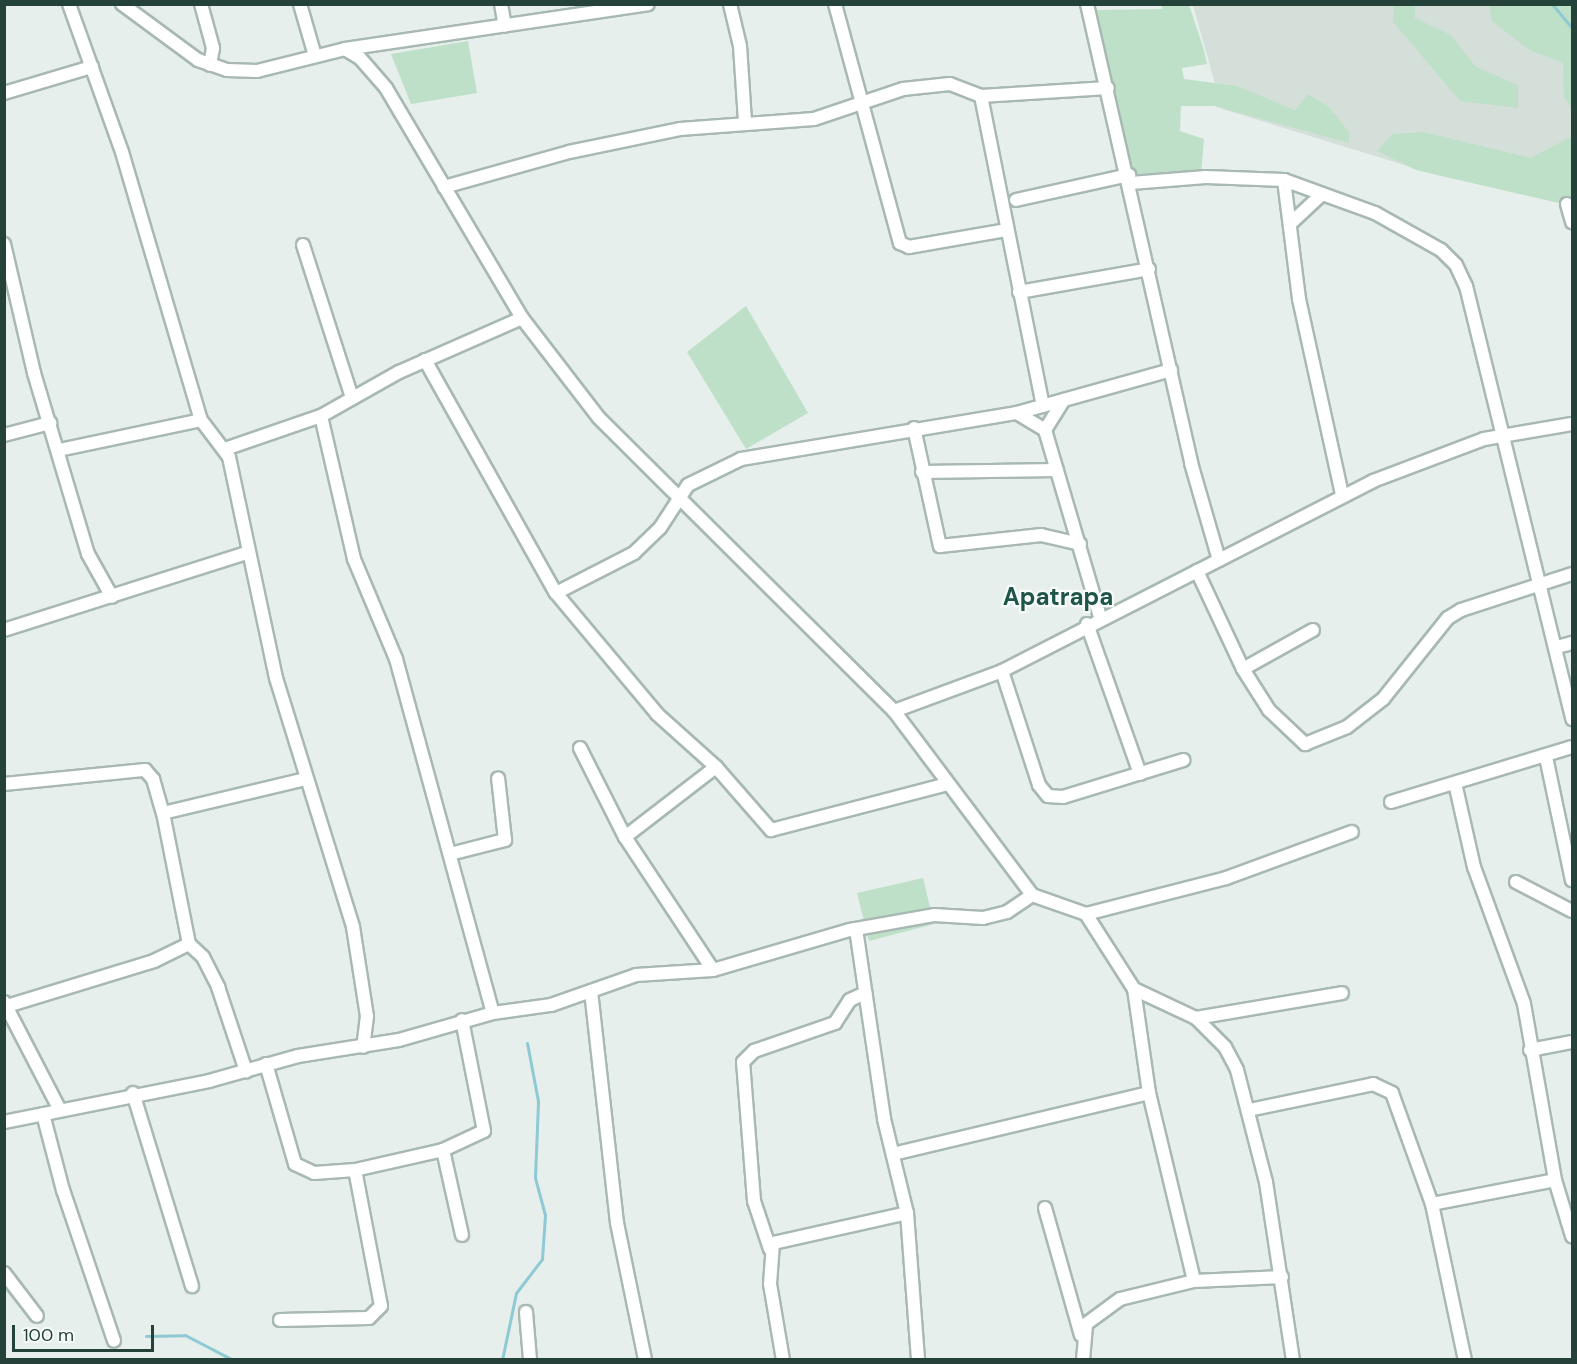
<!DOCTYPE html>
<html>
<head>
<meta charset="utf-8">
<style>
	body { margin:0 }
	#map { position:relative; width:1577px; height:1364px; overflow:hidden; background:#e6efeb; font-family:"DM Sans",sans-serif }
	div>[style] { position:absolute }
	.built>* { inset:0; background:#d4dfda }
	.green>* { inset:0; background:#bfe0c8 }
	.stream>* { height:3px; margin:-1.5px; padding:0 1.5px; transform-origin:1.5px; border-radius:1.5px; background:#8ec9d4 }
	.roads { filter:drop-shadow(2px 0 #a8b8b2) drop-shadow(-2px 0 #a8b8b2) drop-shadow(0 2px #a8b8b2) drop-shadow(0 -2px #a8b8b2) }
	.minor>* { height:12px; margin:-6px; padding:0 6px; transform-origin:6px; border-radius:6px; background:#fff }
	span { translate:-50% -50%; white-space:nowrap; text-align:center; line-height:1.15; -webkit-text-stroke:4.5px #f7fbf9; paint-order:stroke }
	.district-label { font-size:24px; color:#1f5548; font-weight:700 }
	.frame { position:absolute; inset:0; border:6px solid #24423a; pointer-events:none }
	.scale { position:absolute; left:12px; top:1325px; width:142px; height:27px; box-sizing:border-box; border:3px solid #24423a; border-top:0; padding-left:8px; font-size:18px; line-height:21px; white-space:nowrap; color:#24423a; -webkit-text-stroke:4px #f7fbf9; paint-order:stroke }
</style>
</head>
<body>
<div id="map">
	<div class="built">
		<i style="clip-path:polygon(1193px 5px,1572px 5px,1572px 205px,1437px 175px,1222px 109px)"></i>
	</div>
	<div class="green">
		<i style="clip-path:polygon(1162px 5px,1189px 5px,1203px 47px,1207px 64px,1182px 68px,1184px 79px,1237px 86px,1295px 110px,1308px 94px,1330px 108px,1349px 132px,1349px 143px,1214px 106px,1181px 106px,1180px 131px,1204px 139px,1201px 175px,1133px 174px,1096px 10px,1162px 9px)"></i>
		<i style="clip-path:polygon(1394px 5px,1415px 5px,1415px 18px,1451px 35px,1476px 67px,1518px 85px,1518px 108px,1460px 101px,1393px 22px)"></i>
		<i style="clip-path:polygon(1489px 5px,1572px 5px,1572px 109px,1564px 97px,1563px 63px,1529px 50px,1492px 21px)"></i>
		<i style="clip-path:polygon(468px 41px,477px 93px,411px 104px,391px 54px)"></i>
		<i style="clip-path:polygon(1423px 132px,1531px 158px,1572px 136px,1572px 206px,1416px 170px,1377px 151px,1393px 134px)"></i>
		<i style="clip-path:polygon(746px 306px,808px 413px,746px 449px,687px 352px)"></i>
		<i style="clip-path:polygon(923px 878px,934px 924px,869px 941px,857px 893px)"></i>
	</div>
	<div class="stream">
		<i style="left:1552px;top:4px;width:31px;rotate:50deg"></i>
		<i style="left:146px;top:1336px;width:39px;rotate:-1deg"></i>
		<i style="left:185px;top:1335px;width:54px;rotate:27.5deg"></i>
		<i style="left:502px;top:1360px;width:68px;rotate:-78.2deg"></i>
		<i style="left:516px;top:1293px;width:43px;rotate:-52.6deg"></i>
		<i style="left:542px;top:1259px;width:44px;rotate:-86.1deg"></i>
		<i style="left:545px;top:1215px;width:39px;rotate:-105deg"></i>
		<i style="left:535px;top:1177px;width:76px;rotate:-87.7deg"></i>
		<i style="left:538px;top:1101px;width:59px;rotate:-100.7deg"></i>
	</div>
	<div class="roads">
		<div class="minor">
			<i style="left:69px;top:4px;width:157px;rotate:70.3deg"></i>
			<i style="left:122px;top:152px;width:279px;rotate:73.6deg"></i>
			<i style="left:201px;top:420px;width:46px;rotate:52.9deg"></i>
			<i style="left:229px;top:457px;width:226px;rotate:78deg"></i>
			<i style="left:276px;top:678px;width:261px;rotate:72.8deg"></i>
			<i style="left:353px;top:927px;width:90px;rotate:81.1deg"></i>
			<i style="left:367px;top:1016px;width:31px;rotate:97deg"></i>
			<i style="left:122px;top:4px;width:94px;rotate:36.4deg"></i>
			<i style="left:198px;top:60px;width:31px;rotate:19deg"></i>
			<i style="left:227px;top:70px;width:30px;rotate:2deg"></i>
			<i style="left:257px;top:71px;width:91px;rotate:-14deg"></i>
			<i style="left:345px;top:49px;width:17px;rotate:31deg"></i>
			<i style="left:360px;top:58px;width:40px;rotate:49deg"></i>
			<i style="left:386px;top:88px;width:267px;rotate:59.4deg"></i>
			<i style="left:522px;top:318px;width:126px;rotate:52.4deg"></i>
			<i style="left:599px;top:418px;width:416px;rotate:44.8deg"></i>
			<i style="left:894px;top:711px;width:115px;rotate:-20.3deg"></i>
			<i style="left:1002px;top:671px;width:417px;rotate:-27.1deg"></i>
			<i style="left:1373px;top:481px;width:119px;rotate:-20.7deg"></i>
			<i style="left:1484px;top:439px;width:89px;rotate:-9.7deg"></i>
			<i style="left:201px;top:4px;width:46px;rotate:74.7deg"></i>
			<i style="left:213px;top:48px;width:17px;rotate:100deg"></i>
			<i style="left:300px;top:4px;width:54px;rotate:73.9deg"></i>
			<i style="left:501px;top:4px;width:22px;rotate:80deg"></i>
			<i style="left:730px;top:4px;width:43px;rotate:76.6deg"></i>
			<i style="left:740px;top:46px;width:75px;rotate:86.2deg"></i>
			<i style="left:835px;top:4px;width:248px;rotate:74.8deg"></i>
			<i style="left:900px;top:243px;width:10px;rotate:24deg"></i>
			<i style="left:909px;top:247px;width:98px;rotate:-9.9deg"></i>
			<i style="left:1087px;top:4px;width:471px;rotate:77.2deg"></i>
			<i style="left:1191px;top:463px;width:101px;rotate:73.9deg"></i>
			<i style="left:345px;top:49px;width:306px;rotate:-8.4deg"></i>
			<i style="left:4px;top:93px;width:92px;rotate:-16.5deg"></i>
			<i style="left:981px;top:96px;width:316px;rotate:78.7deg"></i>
			<i style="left:1284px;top:180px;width:120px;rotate:82.8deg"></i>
			<i style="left:1299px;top:299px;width:201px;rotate:77.6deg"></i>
			<i style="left:1131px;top:183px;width:75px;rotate:-4.6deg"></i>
			<i style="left:1206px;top:177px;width:78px;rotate:2.2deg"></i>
			<i style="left:1284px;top:180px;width:97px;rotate:19.9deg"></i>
			<i style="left:1375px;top:213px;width:76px;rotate:29.3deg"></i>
			<i style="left:1441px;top:250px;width:21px;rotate:45deg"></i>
			<i style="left:1456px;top:265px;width:23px;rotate:65deg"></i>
			<i style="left:1466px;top:286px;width:446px;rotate:76.2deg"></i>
			<i style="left:444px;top:187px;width:130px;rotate:-15.6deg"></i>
			<i style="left:569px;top:152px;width:113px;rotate:-11.7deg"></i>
			<i style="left:680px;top:129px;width:134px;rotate:-4.3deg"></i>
			<i style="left:814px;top:119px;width:94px;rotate:-18.6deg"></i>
			<i style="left:903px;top:89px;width:47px;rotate:-6.1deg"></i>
			<i style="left:950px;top:84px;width:33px;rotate:21deg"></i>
			<i style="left:981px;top:96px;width:127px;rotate:-3.6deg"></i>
			<i style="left:1016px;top:200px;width:116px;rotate:-12.5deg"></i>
			<i style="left:1567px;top:204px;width:19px;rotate:74deg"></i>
			<i style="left:1292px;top:222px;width:41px;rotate:-43deg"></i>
			<i style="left:4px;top:244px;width:132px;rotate:76.9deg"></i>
			<i style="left:34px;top:373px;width:189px;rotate:73.4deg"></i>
			<i style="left:88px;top:554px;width:49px;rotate:60.8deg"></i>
			<i style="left:303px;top:245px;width:161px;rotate:72.2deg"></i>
			<i style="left:1019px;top:292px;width:132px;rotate:-10deg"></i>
			<i style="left:425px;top:360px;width:267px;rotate:60.7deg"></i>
			<i style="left:556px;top:593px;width:158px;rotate:50.1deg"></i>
			<i style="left:657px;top:714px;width:79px;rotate:41.9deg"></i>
			<i style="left:716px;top:767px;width:84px;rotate:48.9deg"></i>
			<i style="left:771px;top:830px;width:182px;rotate:-14.6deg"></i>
			<i style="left:1017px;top:413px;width:33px;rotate:31deg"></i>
			<i style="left:1045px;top:430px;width:195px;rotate:73.6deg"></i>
			<i style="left:321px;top:416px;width:147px;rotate:77deg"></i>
			<i style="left:354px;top:559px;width:108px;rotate:67.2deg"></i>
			<i style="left:396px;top:659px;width:367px;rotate:74.7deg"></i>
			<i style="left:914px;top:428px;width:121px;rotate:77.6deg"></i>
			<i style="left:940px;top:546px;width:102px;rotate:-6.2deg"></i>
			<i style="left:1041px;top:535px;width:40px;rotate:13deg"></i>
			<i style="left:1045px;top:430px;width:34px;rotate:-58deg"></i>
			<i style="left:4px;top:435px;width:48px;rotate:-14.6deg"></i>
			<i style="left:225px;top:449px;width:102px;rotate:-19deg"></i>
			<i style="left:321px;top:416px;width:90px;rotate:-29.4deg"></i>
			<i style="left:399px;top:372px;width:134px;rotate:-23.7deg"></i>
			<i style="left:59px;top:450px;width:145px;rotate:-11.9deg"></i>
			<i style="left:922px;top:472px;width:135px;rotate:-0.8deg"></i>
			<i style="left:1197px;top:571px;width:108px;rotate:64.9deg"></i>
			<i style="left:1243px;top:669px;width:49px;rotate:57.6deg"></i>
			<i style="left:1269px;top:710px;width:50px;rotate:43.4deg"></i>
			<i style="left:1305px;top:744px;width:45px;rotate:-22deg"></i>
			<i style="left:1347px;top:727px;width:46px;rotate:-37.9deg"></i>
			<i style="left:1383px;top:699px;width:104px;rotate:-51.3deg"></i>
			<i style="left:1448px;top:618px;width:15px;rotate:-32deg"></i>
			<i style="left:1461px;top:610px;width:117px;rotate:-18deg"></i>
			<i style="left:556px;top:593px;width:88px;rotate:-27.1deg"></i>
			<i style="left:634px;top:553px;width:36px;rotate:-44deg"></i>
			<i style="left:660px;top:528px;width:51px;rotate:-56.9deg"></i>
			<i style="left:688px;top:485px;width:59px;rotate:-26.1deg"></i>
			<i style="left:741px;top:459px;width:280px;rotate:-9.5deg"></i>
			<i style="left:1017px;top:413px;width:160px;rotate:-15.6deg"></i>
			<i style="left:1087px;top:624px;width:159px;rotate:70.5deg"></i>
			<i style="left:4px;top:630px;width:255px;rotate:-17.6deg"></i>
			<i style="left:1557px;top:647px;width:16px;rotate:-15deg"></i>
			<i style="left:1243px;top:669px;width:80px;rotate:-29.1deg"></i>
			<i style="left:1002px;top:671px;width:120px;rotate:72deg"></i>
			<i style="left:1039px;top:785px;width:14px;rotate:51deg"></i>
			<i style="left:1048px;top:796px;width:15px;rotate:4deg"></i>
			<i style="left:1063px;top:797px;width:126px;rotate:-17.1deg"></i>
			<i style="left:894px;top:711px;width:230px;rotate:53.1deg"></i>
			<i style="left:1032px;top:895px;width:57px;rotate:19.4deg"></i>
			<i style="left:1086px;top:914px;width:89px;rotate:57.4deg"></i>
			<i style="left:1134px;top:989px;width:68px;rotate:25.1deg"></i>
			<i style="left:1196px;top:1018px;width:41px;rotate:45deg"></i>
			<i style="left:1225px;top:1047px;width:26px;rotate:62deg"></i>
			<i style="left:1237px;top:1070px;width:116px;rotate:75.5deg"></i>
			<i style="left:1266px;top:1182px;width:180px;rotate:81.4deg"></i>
			<i style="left:580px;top:748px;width:100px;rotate:63.2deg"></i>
			<i style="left:625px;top:837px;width:159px;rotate:56.5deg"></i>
			<i style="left:1546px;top:757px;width:126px;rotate:78.1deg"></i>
			<i style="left:1455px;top:783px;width:86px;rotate:77.3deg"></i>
			<i style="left:1474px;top:867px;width:146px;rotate:69.9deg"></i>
			<i style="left:1524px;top:1004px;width:179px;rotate:80deg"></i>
			<i style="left:1555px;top:1180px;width:59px;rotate:73.1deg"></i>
			<i style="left:4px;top:784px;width:142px;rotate:-5.7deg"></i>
			<i style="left:145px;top:770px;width:12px;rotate:48deg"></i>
			<i style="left:153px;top:779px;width:35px;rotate:74deg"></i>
			<i style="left:163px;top:813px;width:147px;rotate:-13.4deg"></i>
			<i style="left:1391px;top:802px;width:189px;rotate:-16.9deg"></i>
			<i style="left:625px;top:837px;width:115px;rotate:-37.6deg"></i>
			<i style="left:450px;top:854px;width:57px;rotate:-14.3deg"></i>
			<i style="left:505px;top:840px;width:62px;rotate:-96.4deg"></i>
			<i style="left:1516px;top:882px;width:63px;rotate:27.4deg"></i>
			<i style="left:1086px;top:914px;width:145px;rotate:-14.4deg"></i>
			<i style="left:1226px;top:878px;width:134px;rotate:-20.1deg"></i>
			<i style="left:856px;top:929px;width:192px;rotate:81.6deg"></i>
			<i style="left:884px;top:1119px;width:97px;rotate:76.3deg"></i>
			<i style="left:907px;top:1213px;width:147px;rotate:85.7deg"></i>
			<i style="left:189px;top:944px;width:19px;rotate:43deg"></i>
			<i style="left:203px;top:957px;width:34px;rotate:63deg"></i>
			<i style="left:218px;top:987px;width:89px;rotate:71.6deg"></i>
			<i style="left:1134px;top:989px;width:105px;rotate:81.8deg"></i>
			<i style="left:1149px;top:1093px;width:193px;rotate:76.5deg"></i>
			<i style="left:591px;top:991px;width:233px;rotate:83.6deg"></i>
			<i style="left:617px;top:1223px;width:140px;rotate:78.4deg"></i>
			<i style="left:4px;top:1002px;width:119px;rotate:62.6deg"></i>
			<i style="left:7px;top:1006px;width:154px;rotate:-17deg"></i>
			<i style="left:154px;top:961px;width:39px;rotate:-26deg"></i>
			<i style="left:189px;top:944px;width:134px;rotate:-101.2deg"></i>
			<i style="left:1196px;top:1018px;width:148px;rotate:-9.7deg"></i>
			<i style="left:1530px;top:1050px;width:43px;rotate:-10.8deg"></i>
			<i style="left:266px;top:1064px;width:104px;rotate:73.8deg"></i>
			<i style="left:295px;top:1164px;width:21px;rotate:25deg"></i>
			<i style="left:314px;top:1173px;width:41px;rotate:-4.2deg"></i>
			<i style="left:355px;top:1170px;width:90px;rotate:-12.8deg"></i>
			<i style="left:443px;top:1150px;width:45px;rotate:-24.9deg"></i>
			<i style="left:484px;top:1131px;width:113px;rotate:-101.2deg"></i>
			<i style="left:133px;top:1093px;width:202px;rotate:73deg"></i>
			<i style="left:1249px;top:1110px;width:127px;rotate:-11.8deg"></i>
			<i style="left:1373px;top:1084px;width:21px;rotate:25deg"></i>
			<i style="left:1392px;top:1093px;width:118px;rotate:70.2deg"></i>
			<i style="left:1432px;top:1204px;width:159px;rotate:78.1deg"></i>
			<i style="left:43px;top:1114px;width:79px;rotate:75.3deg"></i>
			<i style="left:63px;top:1190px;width:159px;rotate:71.3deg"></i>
			<i style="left:4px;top:1122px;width:209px;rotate:-11.3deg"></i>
			<i style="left:209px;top:1081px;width:92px;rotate:-15.7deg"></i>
			<i style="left:298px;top:1056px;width:102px;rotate:-9deg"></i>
			<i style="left:399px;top:1040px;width:98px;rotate:-16deg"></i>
			<i style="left:493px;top:1013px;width:59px;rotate:-7.9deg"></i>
			<i style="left:551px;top:1005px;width:90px;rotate:-19.4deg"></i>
			<i style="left:636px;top:975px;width:77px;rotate:-3.7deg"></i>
			<i style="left:713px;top:970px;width:143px;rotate:-16.3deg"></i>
			<i style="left:850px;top:930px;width:85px;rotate:-10.1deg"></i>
			<i style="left:934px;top:915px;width:49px;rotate:3.5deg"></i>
			<i style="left:983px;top:918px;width:25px;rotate:-14deg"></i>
			<i style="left:1007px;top:912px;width:30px;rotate:-34deg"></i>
			<i style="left:443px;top:1150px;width:87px;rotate:77.4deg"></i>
			<i style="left:893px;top:1154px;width:263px;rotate:-13.4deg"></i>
			<i style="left:1432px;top:1204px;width:125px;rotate:-11deg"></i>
			<i style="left:1045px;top:1208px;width:132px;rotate:74.2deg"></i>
			<i style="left:770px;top:1249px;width:51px;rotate:-108.4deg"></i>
			<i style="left:754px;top:1201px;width:139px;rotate:-94.5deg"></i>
			<i style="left:743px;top:1062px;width:16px;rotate:-45deg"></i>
			<i style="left:754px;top:1051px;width:86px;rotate:-19.1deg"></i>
			<i style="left:835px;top:1023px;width:27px;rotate:-57deg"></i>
			<i style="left:850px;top:1000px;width:17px;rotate:-25deg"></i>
			<i style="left:4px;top:1273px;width:54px;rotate:52.5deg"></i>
			<i style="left:526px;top:1312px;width:48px;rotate:85.2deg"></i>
			<i style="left:280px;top:1320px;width:89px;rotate:-1.3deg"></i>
			<i style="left:369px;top:1318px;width:17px;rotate:-45deg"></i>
			<i style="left:381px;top:1306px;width:138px;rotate:-100.8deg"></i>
			<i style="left:783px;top:1360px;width:77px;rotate:-99.7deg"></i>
			<i style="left:770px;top:1284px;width:41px;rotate:-85.8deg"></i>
			<i style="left:773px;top:1243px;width:137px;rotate:-12.6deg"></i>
			<i style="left:1083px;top:1360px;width:36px;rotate:-85deg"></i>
			<i style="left:1086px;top:1324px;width:42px;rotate:-36.3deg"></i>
			<i style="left:1120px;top:1299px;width:76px;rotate:-13.7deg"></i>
			<i style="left:1194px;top:1281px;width:88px;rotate:-2.6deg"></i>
		</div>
	</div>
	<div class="district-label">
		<span style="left:1058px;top:597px">Apatrapa</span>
	</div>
	<div class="frame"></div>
	<div class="scale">100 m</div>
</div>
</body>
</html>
